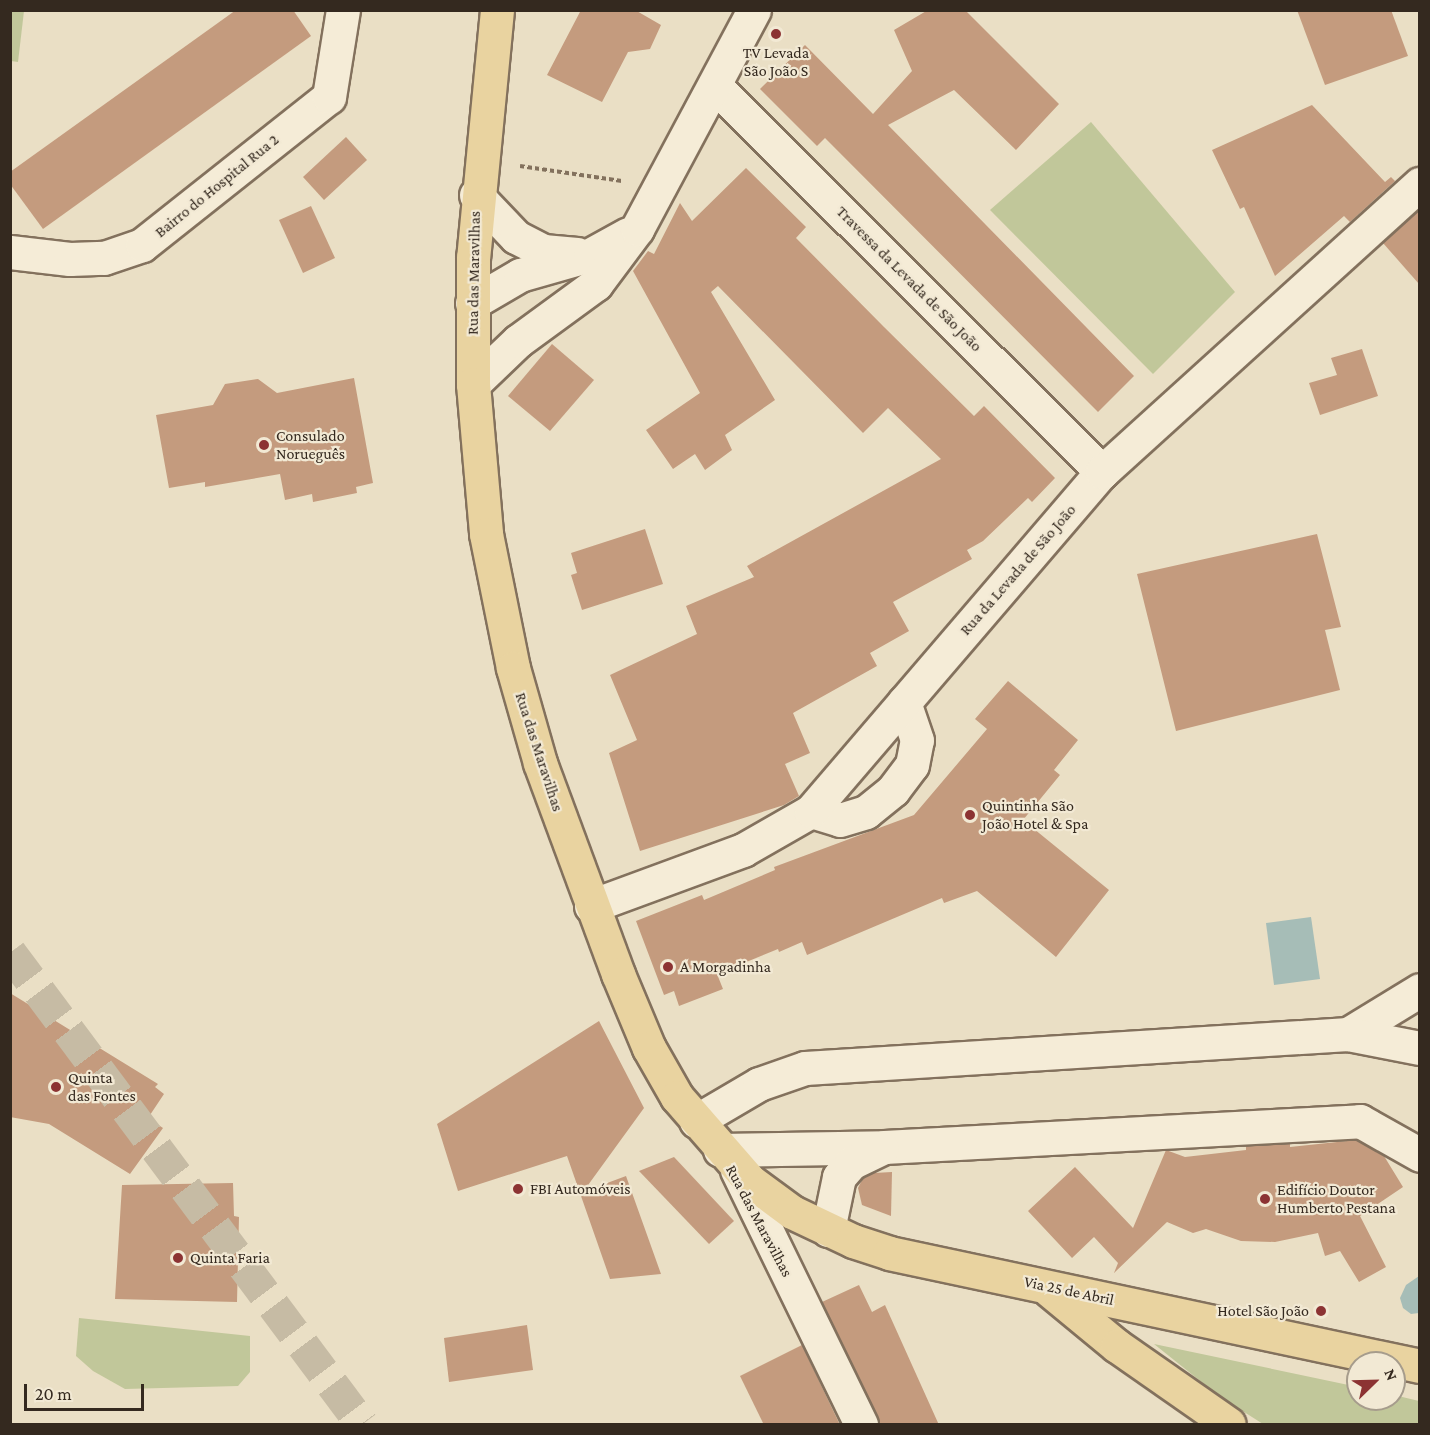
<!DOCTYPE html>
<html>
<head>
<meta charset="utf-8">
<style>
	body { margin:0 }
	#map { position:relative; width:1430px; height:1435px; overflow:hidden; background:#eadfc5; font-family:"Crimson Pro",serif }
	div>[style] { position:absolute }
	.green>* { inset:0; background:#c1c79a }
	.water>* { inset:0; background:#a6bdb7 }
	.building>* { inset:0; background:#c49b7e }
	.minor-tunnel>* { height:33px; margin-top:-16.5px; transform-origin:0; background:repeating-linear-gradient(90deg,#c6bba4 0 33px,transparent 0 49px) }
	.path>* { height:4px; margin-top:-2px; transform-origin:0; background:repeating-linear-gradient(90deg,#83715d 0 4.5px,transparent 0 7.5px) }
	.roads { filter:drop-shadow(2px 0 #83715d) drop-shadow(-2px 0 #83715d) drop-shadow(0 2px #83715d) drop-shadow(0 -2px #83715d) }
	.minor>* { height:33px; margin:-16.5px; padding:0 16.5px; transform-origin:16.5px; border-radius:16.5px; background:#f5ecd7 }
	.major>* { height:33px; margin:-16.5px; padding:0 16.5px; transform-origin:16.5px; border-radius:16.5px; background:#e9d3a0 }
	.dots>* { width:16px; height:16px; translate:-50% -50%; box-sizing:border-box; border:3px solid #f2e9d4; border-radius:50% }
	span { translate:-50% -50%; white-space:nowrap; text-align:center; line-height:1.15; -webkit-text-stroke:4.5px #f2e9d4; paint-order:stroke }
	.poi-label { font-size:16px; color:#34291f }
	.left { translate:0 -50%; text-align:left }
	.right { translate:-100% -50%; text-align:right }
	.street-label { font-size:16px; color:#34291f }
	.frame { position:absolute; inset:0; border:12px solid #34291f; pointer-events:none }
	.north { position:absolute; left:1346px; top:1351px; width:60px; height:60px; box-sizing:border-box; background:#f2e9d4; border:2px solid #a69c8c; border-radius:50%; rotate:67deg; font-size:16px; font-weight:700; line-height:24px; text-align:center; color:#34291f }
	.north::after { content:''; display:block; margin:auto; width:21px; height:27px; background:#8c3333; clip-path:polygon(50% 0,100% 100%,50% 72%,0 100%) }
	.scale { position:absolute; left:24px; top:1384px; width:120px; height:27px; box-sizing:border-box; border:3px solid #34291f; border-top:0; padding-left:8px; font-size:18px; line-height:21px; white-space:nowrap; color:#34291f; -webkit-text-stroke:4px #f2e9d4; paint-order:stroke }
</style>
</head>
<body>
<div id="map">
	<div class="green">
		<i style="clip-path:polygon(11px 10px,24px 11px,18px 62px,11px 61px)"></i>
		<i style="clip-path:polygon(1091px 122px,1235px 292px,1153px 374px,990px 210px)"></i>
		<i style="clip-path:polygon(79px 1318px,250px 1336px,250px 1372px,238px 1386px,125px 1389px,93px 1371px,76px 1356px)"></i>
		<i style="clip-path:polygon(1154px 1344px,1358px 1387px,1358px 1399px,1394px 1399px,1394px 1395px,1419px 1401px,1419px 1424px,1263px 1424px,1219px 1396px)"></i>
	</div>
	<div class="water">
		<i style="clip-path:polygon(1311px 917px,1320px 979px,1274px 985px,1266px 923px)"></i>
		<i style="clip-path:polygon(1419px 1276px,1419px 1313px,1411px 1314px,1403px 1308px,1400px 1298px,1406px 1285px)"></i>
	</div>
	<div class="building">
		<i style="clip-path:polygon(236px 10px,293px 10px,311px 36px,43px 229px,10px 184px,10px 172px)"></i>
		<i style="clip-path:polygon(581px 10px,635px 10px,661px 25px,650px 49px,628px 52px,602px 102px,547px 75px)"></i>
		<i style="clip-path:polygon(928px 10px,965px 10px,1059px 104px,1016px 150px,954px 90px,888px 125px,1134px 376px,1098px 412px,825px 138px,817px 146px,760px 89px,805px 45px,873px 114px,912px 71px,894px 30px)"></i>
		<i style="clip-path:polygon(1297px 10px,1391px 10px,1408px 56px,1325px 85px)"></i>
		<i style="clip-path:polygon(1312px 105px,1385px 182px,1391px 177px,1395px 181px,1350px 222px,1344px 216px,1275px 276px,1244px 207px,1240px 209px,1212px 150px)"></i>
		<i style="clip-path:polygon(346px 137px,367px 160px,324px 200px,303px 177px)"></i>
		<i style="clip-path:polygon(746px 168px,806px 227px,796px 238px,884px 327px,974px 416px,984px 406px,1055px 478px,1032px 502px,1028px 498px,983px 541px,967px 550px,972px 559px,893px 602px,909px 631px,870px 653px,877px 666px,793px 713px,810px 753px,785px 764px,799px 796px,784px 805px,640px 851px,609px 753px,637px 740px,610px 675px,697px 634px,686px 606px,754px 577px,747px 566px,941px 459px,888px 408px,863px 433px,718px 286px,711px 292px,775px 400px,725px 435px,732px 450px,705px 470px,695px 454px,673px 469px,646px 430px,700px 393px,633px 271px,648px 251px,654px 254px,680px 203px,692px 221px)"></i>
		<i style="clip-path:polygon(311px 206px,335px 258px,303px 273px,279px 220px)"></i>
		<i style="clip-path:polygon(1419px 210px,1419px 284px,1383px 243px)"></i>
		<i style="clip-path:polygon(552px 344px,594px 380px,550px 431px,508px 396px)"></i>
		<i style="clip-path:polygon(1362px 349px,1378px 396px,1320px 415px,1309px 383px,1337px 375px,1331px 358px)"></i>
		<i style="clip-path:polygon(354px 378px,373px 483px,356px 487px,357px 493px,313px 502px,312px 494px,285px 500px,280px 474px,205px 487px,205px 482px,169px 488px,156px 415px,213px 405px,225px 384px,258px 379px,277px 393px)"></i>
		<i style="clip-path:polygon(645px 529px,663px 584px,582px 610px,571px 575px,577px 573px,571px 553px)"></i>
		<i style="clip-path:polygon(1317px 534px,1341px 627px,1325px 630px,1340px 690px,1176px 731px,1137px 574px)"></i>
		<i style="clip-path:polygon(1008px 681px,1078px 740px,1054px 770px,1060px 775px,1023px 820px,1109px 890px,1056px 957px,977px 891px,944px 903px,942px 898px,807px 955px,802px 942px,779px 952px,778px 949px,717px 974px,723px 989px,679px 1006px,674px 991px,664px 995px,636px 921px,702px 895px,704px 900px,775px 870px,774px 867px,914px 815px,987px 729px,975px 719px)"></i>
		<i style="clip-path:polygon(10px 993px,158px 1084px,155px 1087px,164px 1094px,148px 1118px,163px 1128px,130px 1174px,49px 1124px,10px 1117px)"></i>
		<i style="clip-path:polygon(599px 1021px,644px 1108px,583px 1192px,626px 1176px,661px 1274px,610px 1279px,567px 1156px,458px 1191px,437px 1124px)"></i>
		<i style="clip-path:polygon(1356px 1140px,1384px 1156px,1403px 1187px,1360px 1216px,1386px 1267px,1359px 1282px,1340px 1251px,1325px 1256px,1318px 1233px,1275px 1242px,1241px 1241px,1206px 1229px,1193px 1233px,1167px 1222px,1114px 1273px,1118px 1263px,1094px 1237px,1072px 1258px,1028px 1211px,1075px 1167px,1133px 1228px,1166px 1150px,1185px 1157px,1246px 1150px,1246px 1146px,1290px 1144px,1290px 1147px)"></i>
		<i style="clip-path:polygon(674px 1157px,734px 1221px,709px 1244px,639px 1171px)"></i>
		<i style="clip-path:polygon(892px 1172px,891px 1216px,862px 1205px,858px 1188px,863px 1178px,874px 1173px)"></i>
		<i style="clip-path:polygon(233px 1183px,234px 1216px,239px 1217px,237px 1302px,115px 1299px,122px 1185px)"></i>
		<i style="clip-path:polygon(859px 1285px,872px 1312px,885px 1305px,939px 1425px,880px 1425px,822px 1302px)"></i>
		<i style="clip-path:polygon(527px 1325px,533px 1370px,449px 1382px,444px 1338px)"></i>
		<i style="clip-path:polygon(802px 1345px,840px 1425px,764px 1425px,740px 1376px)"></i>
	</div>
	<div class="minor-tunnel">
		<i style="left:10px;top:952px;width:589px;rotate:53.29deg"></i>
	</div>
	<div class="path">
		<i style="left:520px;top:166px;width:103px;rotate:8.4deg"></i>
	</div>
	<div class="roads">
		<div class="minor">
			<i style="left:715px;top:86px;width:547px;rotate:44.93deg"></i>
			<i style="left:476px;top:195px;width:58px;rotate:46.4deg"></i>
			<i style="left:516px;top:237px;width:30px;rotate:27deg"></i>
			<i style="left:543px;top:251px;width:34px;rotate:5deg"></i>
			<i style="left:10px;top:252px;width:60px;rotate:6.7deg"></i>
			<i style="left:70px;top:259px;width:34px;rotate:-2deg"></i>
			<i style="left:104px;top:258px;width:40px;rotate:-18.9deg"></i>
			<i style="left:142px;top:245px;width:238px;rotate:-38.4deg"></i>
			<i style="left:329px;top:97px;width:88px;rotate:-80.9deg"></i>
			<i style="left:472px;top:303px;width:56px;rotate:-30.3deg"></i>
			<i style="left:520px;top:275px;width:73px;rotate:-15.9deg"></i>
			<i style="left:590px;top:255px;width:43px;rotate:-28.9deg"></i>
			<i style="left:473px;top:384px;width:62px;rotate:-43.7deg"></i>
			<i style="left:518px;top:341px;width:97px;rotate:-36.2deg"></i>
			<i style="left:596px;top:284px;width:69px;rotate:-53.3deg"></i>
			<i style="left:637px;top:229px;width:248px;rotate:-61.9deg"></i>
			<i style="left:811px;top:811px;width:30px;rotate:17deg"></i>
			<i style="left:840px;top:820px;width:27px;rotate:-17deg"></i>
			<i style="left:866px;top:812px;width:35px;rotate:-39deg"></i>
			<i style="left:893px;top:790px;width:31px;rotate:-53deg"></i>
			<i style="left:912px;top:765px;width:25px;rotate:-79deg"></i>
			<i style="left:917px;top:740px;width:40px;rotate:-108.9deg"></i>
			<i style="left:591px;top:906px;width:162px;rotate:-20.2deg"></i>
			<i style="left:743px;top:850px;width:78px;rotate:-29.8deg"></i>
			<i style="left:811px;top:811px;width:447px;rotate:-49.4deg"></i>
			<i style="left:1102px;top:472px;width:429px;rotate:-42.2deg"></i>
			<i style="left:1348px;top:1034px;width:84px;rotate:-31.4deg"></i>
			<i style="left:696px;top:1121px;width:73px;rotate:-30.4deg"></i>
			<i style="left:759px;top:1084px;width:49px;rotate:-19.2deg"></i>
			<i style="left:805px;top:1068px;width:544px;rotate:-3.58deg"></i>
			<i style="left:1348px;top:1034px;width:73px;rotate:11deg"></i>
			<i style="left:720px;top:1150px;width:164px;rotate:-1deg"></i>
			<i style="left:884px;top:1147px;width:477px;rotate:-3.1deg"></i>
			<i style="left:1360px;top:1121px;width:69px;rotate:29.5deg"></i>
			<i style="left:737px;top:1170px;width:283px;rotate:64deg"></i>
			<i style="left:828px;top:1230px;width:54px;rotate:-78.3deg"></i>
			<i style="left:839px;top:1177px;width:18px;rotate:-49deg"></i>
			<i style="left:851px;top:1163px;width:34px;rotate:-26deg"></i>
		</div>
		<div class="major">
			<i style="left:497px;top:10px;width:248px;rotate:95.5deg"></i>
			<i style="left:473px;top:257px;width:127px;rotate:90deg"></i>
			<i style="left:473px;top:384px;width:151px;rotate:85deg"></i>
			<i style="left:486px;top:534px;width:137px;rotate:78.6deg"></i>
			<i style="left:513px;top:668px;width:99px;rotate:74.1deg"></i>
			<i style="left:540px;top:763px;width:225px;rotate:69.7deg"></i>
			<i style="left:618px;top:974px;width:80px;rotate:67.3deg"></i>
			<i style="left:649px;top:1048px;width:56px;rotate:60.3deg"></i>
			<i style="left:677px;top:1097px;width:111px;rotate:49deg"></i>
			<i style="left:750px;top:1181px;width:52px;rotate:36.4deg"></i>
			<i style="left:792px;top:1212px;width:68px;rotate:25.4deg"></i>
			<i style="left:853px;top:1241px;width:38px;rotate:18deg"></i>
			<i style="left:889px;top:1253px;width:543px;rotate:12.01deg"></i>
			<i style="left:1049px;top:1290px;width:88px;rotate:39.5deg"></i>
			<i style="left:1117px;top:1346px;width:136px;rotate:34.9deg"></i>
		</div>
	</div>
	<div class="dots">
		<i style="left:776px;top:34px;background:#8c3333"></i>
		<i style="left:264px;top:445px;background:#8c3333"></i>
		<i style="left:970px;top:815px;background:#8c3333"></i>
		<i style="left:668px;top:967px;background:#8c3333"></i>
		<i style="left:56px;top:1087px;background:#8c3333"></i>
		<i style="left:518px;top:1189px;background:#8c3333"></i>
		<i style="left:1265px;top:1199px;background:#8c3333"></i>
		<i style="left:178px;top:1258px;background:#8c3333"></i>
		<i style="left:1321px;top:1311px;background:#8c3333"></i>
	</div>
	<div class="poi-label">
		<span style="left:776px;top:62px">TV Levada<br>São João S</span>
		<span class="left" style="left:276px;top:445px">Consulado<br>Norueguês</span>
		<span class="left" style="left:982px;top:815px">Quintinha São<br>João Hotel &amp; Spa</span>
		<span class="left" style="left:680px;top:967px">A Morgadinha</span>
		<span class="left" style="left:68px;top:1087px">Quinta<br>das Fontes</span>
		<span class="left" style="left:530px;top:1189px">FBI Automóveis</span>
		<span class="left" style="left:1277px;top:1199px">Edifício Doutor<br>Humberto Pestana</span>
		<span class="left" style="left:190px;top:1258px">Quinta Faria</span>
		<span class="right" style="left:1309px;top:1311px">Hotel São João</span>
	</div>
	<div class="street-label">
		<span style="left:217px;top:186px;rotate:-39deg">Bairro do Hospital Rua 2</span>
		<span style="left:474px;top:273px;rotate:-89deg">Rua das Maravilhas</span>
		<span style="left:909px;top:279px;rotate:45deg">Travessa da Levada de São João</span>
		<span style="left:1018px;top:570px;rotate:-49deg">Rua da Levada de São João</span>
		<span style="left:539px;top:752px;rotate:72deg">Rua das Maravilhas</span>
		<span style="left:759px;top:1221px;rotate:62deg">Rua das Maravilhas</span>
		<span style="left:1069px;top:1291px;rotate:12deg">Via 25 de Abril</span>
	</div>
	<div class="frame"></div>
	<div class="north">N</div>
	<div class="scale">20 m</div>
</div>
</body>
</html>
